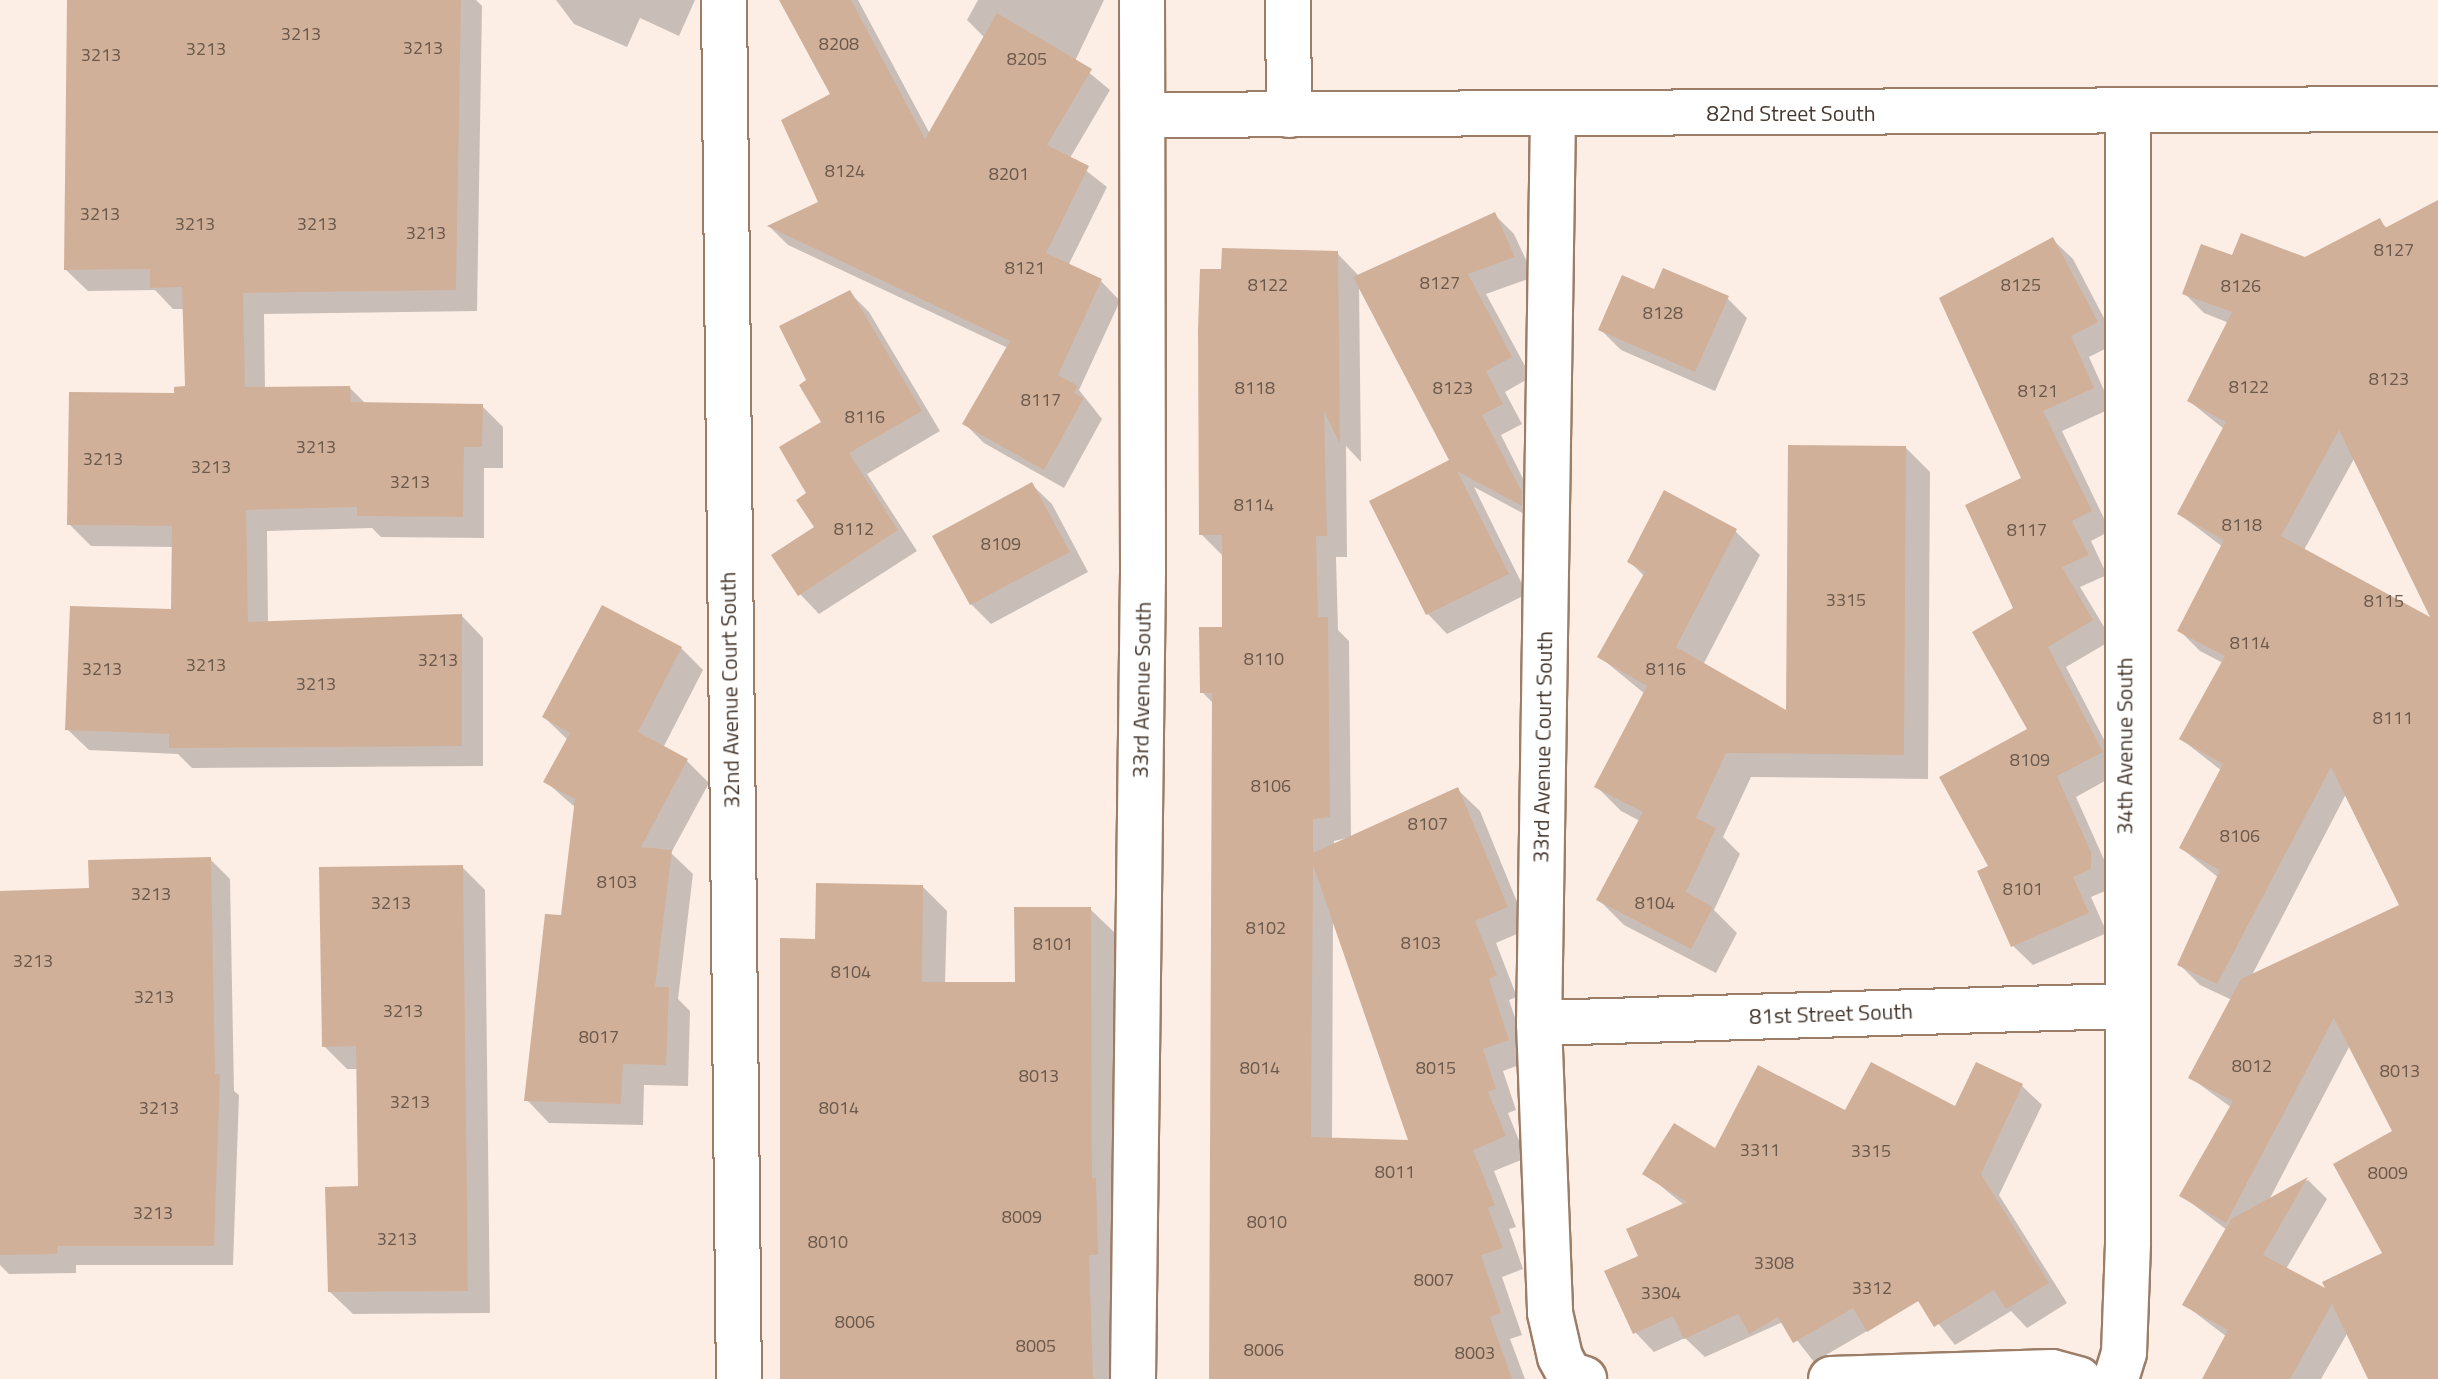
<!DOCTYPE html>
<html>
<head>
<meta charset="utf-8">
<style>
	body { margin:0 }
	#map { position:relative; width:2438px; height:1379px; overflow:hidden; background:#fceee5; font-family:"Titillium Web",sans-serif }
	div>[style] { position:absolute }
	.shadow>* { inset:0; background:#0003 }
	.building>* { inset:0; background:#d1b09a }
	.roads { filter:drop-shadow(2px 0 #9c7d68) drop-shadow(-2px 0 #9c7d68) drop-shadow(0 2px #9c7d68) drop-shadow(0 -2px #9c7d68) }
	.street>* { height:44px; margin:-22px; padding:0 22px; transform-origin:22px; border-radius:22px; background:#fff }
	span { translate:-50% -50%; white-space:nowrap; text-align:center; line-height:1.15; -webkit-text-stroke:7px #fff; paint-order:stroke }
	.number-label { font-size:18px; color:#6a584a }
	.number-label span { -webkit-text-stroke-width:0 }
	.street-label { font-size:22px; color:#473a30 }
</style>
</head>
<body>
<div id="map">
	<div class="shadow">
		<i style="clip-path:polygon(69px 0,476px 0,482px 6px,477px 311px,264px 314px,265px 389px,350px 388px,366px 404px,482px 406px,503px 427px,503px 468px,484px 468px,484px 538px,381px 537px,372px 528px,267px 531px,268px 623px,462px 616px,483px 638px,483px 766px,192px 768px,178px 754px,89px 750px,67px 729px,173px 611px,174px 547px,91px 546px,69px 524px,187px 388px,185px 309px,173px 309px,155px 290px,88px 291px,66px 270px)"></i>
		<i style="clip-path:polygon(556px 0,695px 0,679px 36px,640px 18px,627px 47px,574px 24px)"></i>
		<i style="clip-path:polygon(788px 0,858px 0,930px 134px,985px 38px,967px 20px,978px 0,1104px 0,1075px 61px,1110px 90px,1070px 158px,1107px 187px,1068px 266px,1101px 281px,1120px 301px,1079px 390px,1102px 419px,1064px 488px,984px 443px,965px 424px,1008px 348px,788px 245px,770px 227px,820px 203px,833px 94px)"></i>
		<i style="clip-path:polygon(evenodd,2438px 202px,2438px 615px,2355px 457px,2304px 550px,2438px 623px,2438px 1379px,2370px 1379px,2348px 1332px,2321px 1379px,2204px 1379px,2227px 1337px,2185px 1305px,2227px 1230px,2182px 1196px,2232px 1108px,2191px 1078px,2232px 1000px,2200px 985px,2180px 965px,2219px 878px,2181px 848px,2222px 771px,2181px 739px,2223px 663px,2200px 651px,2180px 631px,2223px 547px,2179px 514px,2224px 429px,2189px 401px,2229px 323px,2204px 313px,2184px 293px,2233px 258px,2306px 259px,2379px 220px,2388px 229px,2438px 202px,2346px 794px,2401px 906px,2251px 977px,2346px 794px,2438px 202px,2350px 1045px,2395px 1132px,2385px 1254px,2329px 1292px,2286px 1269px,2327px 1199px,2308px 1180px,2268px 1202px,2350px 1045px)"></i>
		<i style="clip-path:polygon(evenodd,1494px 214px,1514px 234px,1534px 277px,1486px 294px,1531px 377px,1505px 392px,1522px 424px,1501px 435px,1541px 514px,1541px 523px,1474px 487px,1527px 594px,1447px 634px,1428px 614px,1452px 461px,1359px 284px,1361px 462px,1346px 446px,1347px 557px,1336px 557px,1338px 630px,1349px 641px,1351px 838px,1458px 790px,1480px 811px,1528px 929px,1496px 943px,1517px 997px,1509px 1000px,1530px 1061px,1503px 1071px,1516px 1110px,1508px 1113px,1526px 1158px,1494px 1171px,1516px 1227px,1509px 1229px,1523px 1269px,1502px 1277px,1522px 1335px,1510px 1339px,1525px 1379px,1212px 1379px,1214px 704px,1202px 692px,1224px 629px,1224px 557px,1201px 534px,1223px 271px,1337px 253px,1358px 275px,1494px 214px,1347px 838px,1334px 846px,1334px 841px,1347px 838px,1494px 214px,1333px 921px,1411px 1142px,1332px 1140px,1333px 921px)"></i>
		<i style="clip-path:polygon(2053px 240px,2073px 259px,2117px 343px,2089px 357px,2112px 408px,2062px 431px,2110px 531px,2091px 541px,2107px 575px,2080px 587px,2112px 640px,2066px 667px,2121px 772px,2076px 797px,2110px 873px,2110px 889px,2091px 897px,2107px 933px,2033px 965px,2013px 946px,1990px 867px,2030px 730px,2016px 609px,2023px 479px)"></i>
		<i style="clip-path:polygon(849px 292px,869px 312px,940px 431px,867px 474px,917px 551px,819px 614px,800px 594px,817px 527px,809px 494px,824px 423px,809px 381px)"></i>
		<i style="clip-path:polygon(1655px 292px,1727px 298px,1747px 318px,1715px 391px,1621px 350px,1601px 330px)"></i>
		<i style="clip-path:polygon(1906px 448px,1930px 472px,1928px 779px,1751px 777px,1723px 837px,1740px 854px,1714px 910px,1737px 933px,1716px 973px,1624px 925px,1599px 900px,1640px 821px,1621px 811px,1596px 786px,1645px 694px,1600px 657px,1645px 577px,1629px 561px,1735px 531px,1760px 555px,1703px 665px,1788px 714px)"></i>
		<i style="clip-path:polygon(1032px 485px,1052px 504px,1088px 572px,991px 624px,971px 604px,935px 537px)"></i>
		<i style="clip-path:polygon(681px 648px,703px 670px,663px 748px,687px 761px,709px 783px,671px 853px,693px 874px,678px 999px,690px 1011px,688px 1086px,644px 1085px,643px 1125px,549px 1123px,527px 1100px,563px 918px,576px 808px,546px 782px,568px 740px,544px 717px)"></i>
		<i style="clip-path:polygon(210px 859px,230px 879px,234px 1091px,239px 1095px,233px 1265px,76px 1265px,76px 1273px,9px 1274px,0 1265px,0 893px,91px 890px)"></i>
		<i style="clip-path:polygon(462px 867px,485px 890px,490px 1313px,353px 1314px,330px 1292px,360px 1188px,358px 1069px,347px 1069px,324px 1046px)"></i>
		<i style="clip-path:polygon(923px 887px,947px 911px,945px 984px,1017px 984px,1090px 909px,1114px 932px,1116px 1379px,782px 1379px,817px 941px)"></i>
		<i style="clip-path:polygon(1977px 1065px,2022px 1086px,2042px 1105px,1999px 1195px,2067px 1303px,2027px 1328px,2011px 1311px,1955px 1345px,1920px 1300px,1814px 1362px,1783px 1322px,1705px 1357px,1685px 1338px,1654px 1352px,1635px 1332px,1641px 1257px,1684px 1205px,1645px 1173px,1846px 1113px,1956px 1109px)"></i>
	</div>
	<div class="building">
		<i style="clip-path:polygon(67px 0,461px 0,456px 290px,243px 293px,245px 387px,350px 386px,351px 402px,483px 404px,482px 447px,464px 447px,463px 517px,357px 516px,357px 507px,246px 510px,248px 622px,462px 614px,462px 746px,169px 748px,169px 734px,65px 730px,70px 606px,171px 609px,172px 526px,67px 525px,69px 392px,174px 393px,174px 387px,185px 386px,182px 287px,150px 288px,150px 269px,64px 270px)"></i>
		<i style="clip-path:polygon(779px 0,851px 0,925px 139px,997px 13px,1092px 69px,1047px 145px,1089px 166px,1046px 253px,1102px 279px,1058px 375px,1078px 386px,1074px 393px,1084px 398px,1044px 470px,962px 424px,1010px 341px,767px 226px,818px 202px,781px 120px,830px 94px)"></i>
		<i style="clip-path:polygon(evenodd,2438px 200px,2438px 1379px,2368px 1379px,2332px 1304px,2290px 1379px,2202px 1379px,2228px 1330px,2182px 1305px,2231px 1219px,2308px 1177px,2263px 1255px,2325px 1288px,2322px 1282px,2382px 1253px,2333px 1164px,2392px 1131px,2334px 1018px,2226px 1223px,2179px 1196px,2233px 1101px,2188px 1078px,2241px 979px,2399px 905px,2331px 767px,2217px 984px,2177px 965px,2220px 870px,2179px 848px,2223px 764px,2179px 739px,2225px 656px,2177px 631px,2224px 540px,2177px 514px,2226px 422px,2187px 401px,2232px 312px,2182px 294px,2201px 244px,2232px 255px,2241px 233px,2305px 257px,2380px 218px,2385px 228px,2438px 200px,2339px 430px,2430px 617px,2281px 536px,2339px 430px)"></i>
		<i style="clip-path:polygon(1495px 212px,1515px 257px,1468px 274px,1512px 357px,1486px 371px,1503px 404px,1482px 415px,1522px 492px,1522px 506px,1457px 471px,1509px 574px,1426px 615px,1369px 501px,1449px 460px,1353px 277px)"></i>
		<i style="clip-path:polygon(2053px 237px,2098px 322px,2071px 336px,2094px 388px,2043px 411px,2092px 511px,2072px 521px,2089px 555px,2062px 567px,2093px 620px,2048px 647px,2103px 752px,2057px 776px,2091px 852px,2091px 869px,2073px 877px,2089px 913px,2011px 947px,1977px 871px,1988px 866px,1939px 777px,2027px 729px,1972px 632px,2013px 608px,1965px 505px,2021px 478px,1939px 298px)"></i>
		<i style="clip-path:polygon(evenodd,1222px 248px,1338px 251px,1340px 444px,1324px 411px,1327px 536px,1316px 536px,1318px 617px,1328px 617px,1330px 817px,1313px 819px,1313px 853px,1458px 787px,1508px 907px,1475px 921px,1497px 975px,1489px 979px,1509px 1040px,1483px 1049px,1496px 1089px,1488px 1092px,1506px 1136px,1473px 1150px,1495px 1205px,1488px 1208px,1503px 1248px,1481px 1255px,1501px 1313px,1490px 1317px,1512px 1379px,1209px 1379px,1212px 693px,1200px 693px,1199px 627px,1222px 627px,1222px 535px,1199px 535px,1198px 329px,1200px 269px,1221px 269px,1222px 248px,1313px 865px,1408px 1140px,1311px 1137px,1313px 865px)"></i>
		<i style="clip-path:polygon(1663px 268px,1729px 296px,1695px 372px,1598px 330px,1622px 275px,1654px 289px)"></i>
		<i style="clip-path:polygon(850px 290px,922px 411px,849px 453px,898px 530px,798px 596px,771px 555px,814px 527px,796px 500px,806px 493px,779px 447px,821px 422px,799px 385px,806px 380px,779px 326px)"></i>
		<i style="clip-path:polygon(1788px 445px,1906px 446px,1904px 755px,1726px 753px,1696px 818px,1716px 828px,1686px 892px,1713px 907px,1691px 949px,1596px 900px,1643px 812px,1594px 787px,1647px 686px,1597px 657px,1645px 572px,1627px 562px,1664px 490px,1737px 529px,1676px 647px,1786px 710px)"></i>
		<i style="clip-path:polygon(1032px 482px,1070px 552px,970px 605px,932px 536px)"></i>
		<i style="clip-path:polygon(602px 605px,682px 647px,638px 732px,688px 759px,641px 847px,672px 850px,655px 987px,669px 987px,666px 1065px,623px 1064px,621px 1104px,524px 1101px,545px 914px,561px 915px,575px 799px,543px 782px,570px 733px,542px 717px)"></i>
		<i style="clip-path:polygon(211px 857px,215px 1074px,220px 1074px,214px 1246px,57px 1246px,57px 1254px,0 1255px,0 891px,89px 888px,88px 860px)"></i>
		<i style="clip-path:polygon(463px 865px,468px 1291px,328px 1292px,325px 1187px,358px 1186px,356px 1046px,322px 1047px,319px 867px)"></i>
		<i style="clip-path:polygon(816px 883px,923px 885px,922px 982px,1015px 982px,1014px 907px,1091px 907px,1092px 1178px,1096px 1178px,1098px 1255px,1089px 1255px,1093px 1379px,780px 1379px,780px 938px,815px 939px)"></i>
		<i style="clip-path:polygon(1871px 1062px,1955px 1106px,1976px 1062px,2023px 1084px,1981px 1174px,2049px 1283px,2006px 1309px,1994px 1290px,1934px 1327px,1918px 1301px,1867px 1332px,1853px 1308px,1793px 1343px,1778px 1317px,1749px 1334px,1738px 1314px,1684px 1339px,1673px 1316px,1633px 1334px,1604px 1271px,1638px 1256px,1626px 1229px,1687px 1202px,1642px 1174px,1674px 1123px,1715px 1148px,1758px 1065px,1845px 1110px)"></i>
	</div>
	<div class="roads">
		<div class="street">
			<i style="left:724px;top:0;width:1379px;rotate:89.38deg"></i>
			<i style="left:1288px;top:0;width:115px;rotate:89.5deg"></i>
			<i style="left:1144px;top:115px;width:1294px;rotate:-0.27deg"></i>
			<i style="left:1553px;top:116px;width:907px;rotate:90.88deg"></i>
			<i style="left:1539px;top:1023px;width:290px;rotate:87.8deg"></i>
			<i style="left:1550px;top:1313px;width:45px;rotate:77.2deg"></i>
			<i style="left:1560px;top:1357px;width:19px;rotate:62deg"></i>
			<i style="left:1569px;top:1374px;width:16px;rotate:18deg"></i>
			<i style="left:1539px;top:1023px;width:585px;rotate:-1.66deg"></i>
			<i style="left:1133px;top:1379px;width:809px;rotate:-89.29deg"></i>
			<i style="left:1143px;top:570px;width:570px;rotate:-90.1deg"></i>
			<i style="left:1831px;top:1379px;width:221px;rotate:-1.8deg"></i>
			<i style="left:2052px;top:1372px;width:28px;rotate:15deg"></i>
			<i style="left:2116px;top:1379px;width:27px;rotate:-73deg"></i>
			<i style="left:2124px;top:1353px;width:111px;rotate:-87.9deg"></i>
			<i style="left:2128px;top:1242px;width:1131px;rotate:-90deg"></i>
		</div>
	</div>
	<div class="number-label">
		<span style="left:301px;top:34px">3213</span>
		<span style="left:839px;top:44px">8208</span>
		<span style="left:423px;top:48px">3213</span>
		<span style="left:206px;top:49px">3213</span>
		<span style="left:101px;top:55px">3213</span>
		<span style="left:1027px;top:59px">8205</span>
		<span style="left:845px;top:171px">8124</span>
		<span style="left:1009px;top:174px">8201</span>
		<span style="left:100px;top:214px">3213</span>
		<span style="left:195px;top:224px">3213</span>
		<span style="left:317px;top:224px">3213</span>
		<span style="left:426px;top:233px">3213</span>
		<span style="left:2394px;top:250px">8127</span>
		<span style="left:1025px;top:268px">8121</span>
		<span style="left:1440px;top:283px">8127</span>
		<span style="left:1268px;top:285px">8122</span>
		<span style="left:2021px;top:285px">8125</span>
		<span style="left:2241px;top:286px">8126</span>
		<span style="left:1663px;top:313px">8128</span>
		<span style="left:2389px;top:379px">8123</span>
		<span style="left:2249px;top:387px">8122</span>
		<span style="left:1255px;top:388px">8118</span>
		<span style="left:1453px;top:388px">8123</span>
		<span style="left:2038px;top:391px">8121</span>
		<span style="left:1041px;top:400px">8117</span>
		<span style="left:865px;top:417px">8116</span>
		<span style="left:316px;top:447px">3213</span>
		<span style="left:103px;top:459px">3213</span>
		<span style="left:211px;top:467px">3213</span>
		<span style="left:410px;top:482px">3213</span>
		<span style="left:1254px;top:505px">8114</span>
		<span style="left:2242px;top:525px">8118</span>
		<span style="left:854px;top:529px">8112</span>
		<span style="left:2027px;top:530px">8117</span>
		<span style="left:1001px;top:544px">8109</span>
		<span style="left:1846px;top:600px">3315</span>
		<span style="left:2384px;top:601px">8115</span>
		<span style="left:2250px;top:643px">8114</span>
		<span style="left:1264px;top:659px">8110</span>
		<span style="left:438px;top:660px">3213</span>
		<span style="left:206px;top:665px">3213</span>
		<span style="left:102px;top:669px">3213</span>
		<span style="left:1666px;top:669px">8116</span>
		<span style="left:316px;top:684px">3213</span>
		<span style="left:2393px;top:718px">8111</span>
		<span style="left:2030px;top:760px">8109</span>
		<span style="left:1271px;top:786px">8106</span>
		<span style="left:1428px;top:824px">8107</span>
		<span style="left:2240px;top:836px">8106</span>
		<span style="left:617px;top:882px">8103</span>
		<span style="left:2023px;top:889px">8101</span>
		<span style="left:151px;top:894px">3213</span>
		<span style="left:391px;top:903px">3213</span>
		<span style="left:1655px;top:903px">8104</span>
		<span style="left:1266px;top:928px">8102</span>
		<span style="left:1421px;top:943px">8103</span>
		<span style="left:1053px;top:944px">8101</span>
		<span style="left:33px;top:961px">3213</span>
		<span style="left:851px;top:972px">8104</span>
		<span style="left:154px;top:997px">3213</span>
		<span style="left:403px;top:1011px">3213</span>
		<span style="left:599px;top:1037px">8017</span>
		<span style="left:2252px;top:1066px">8012</span>
		<span style="left:1260px;top:1068px">8014</span>
		<span style="left:1436px;top:1068px">8015</span>
		<span style="left:2400px;top:1071px">8013</span>
		<span style="left:1039px;top:1076px">8013</span>
		<span style="left:410px;top:1102px">3213</span>
		<span style="left:159px;top:1108px">3213</span>
		<span style="left:839px;top:1108px">8014</span>
		<span style="left:1760px;top:1150px">3311</span>
		<span style="left:1871px;top:1151px">3315</span>
		<span style="left:1395px;top:1172px">8011</span>
		<span style="left:2388px;top:1173px">8009</span>
		<span style="left:153px;top:1213px">3213</span>
		<span style="left:1022px;top:1217px">8009</span>
		<span style="left:1267px;top:1222px">8010</span>
		<span style="left:397px;top:1239px">3213</span>
		<span style="left:828px;top:1242px">8010</span>
		<span style="left:1774px;top:1263px">3308</span>
		<span style="left:1434px;top:1280px">8007</span>
		<span style="left:1872px;top:1288px">3312</span>
		<span style="left:1661px;top:1293px">3304</span>
		<span style="left:855px;top:1322px">8006</span>
		<span style="left:1036px;top:1346px">8005</span>
		<span style="left:1264px;top:1350px">8006</span>
		<span style="left:1475px;top:1353px">8003</span>
	</div>
	<div class="street-label">
		<span style="left:1791px;top:114px">82nd Street South</span>
		<span style="left:730px;top:690px;rotate:-91deg">32nd Avenue Court South</span>
		<span style="left:1142px;top:690px;rotate:-89deg">33rd Avenue South</span>
		<span style="left:2125px;top:746px;rotate:-90deg">34th Avenue South</span>
		<span style="left:1543px;top:747px;rotate:-89deg">33rd Avenue Court South</span>
		<span style="left:1831px;top:1014px;rotate:-2deg">81st Street South</span>
	</div>
</div>
</body>
</html>
